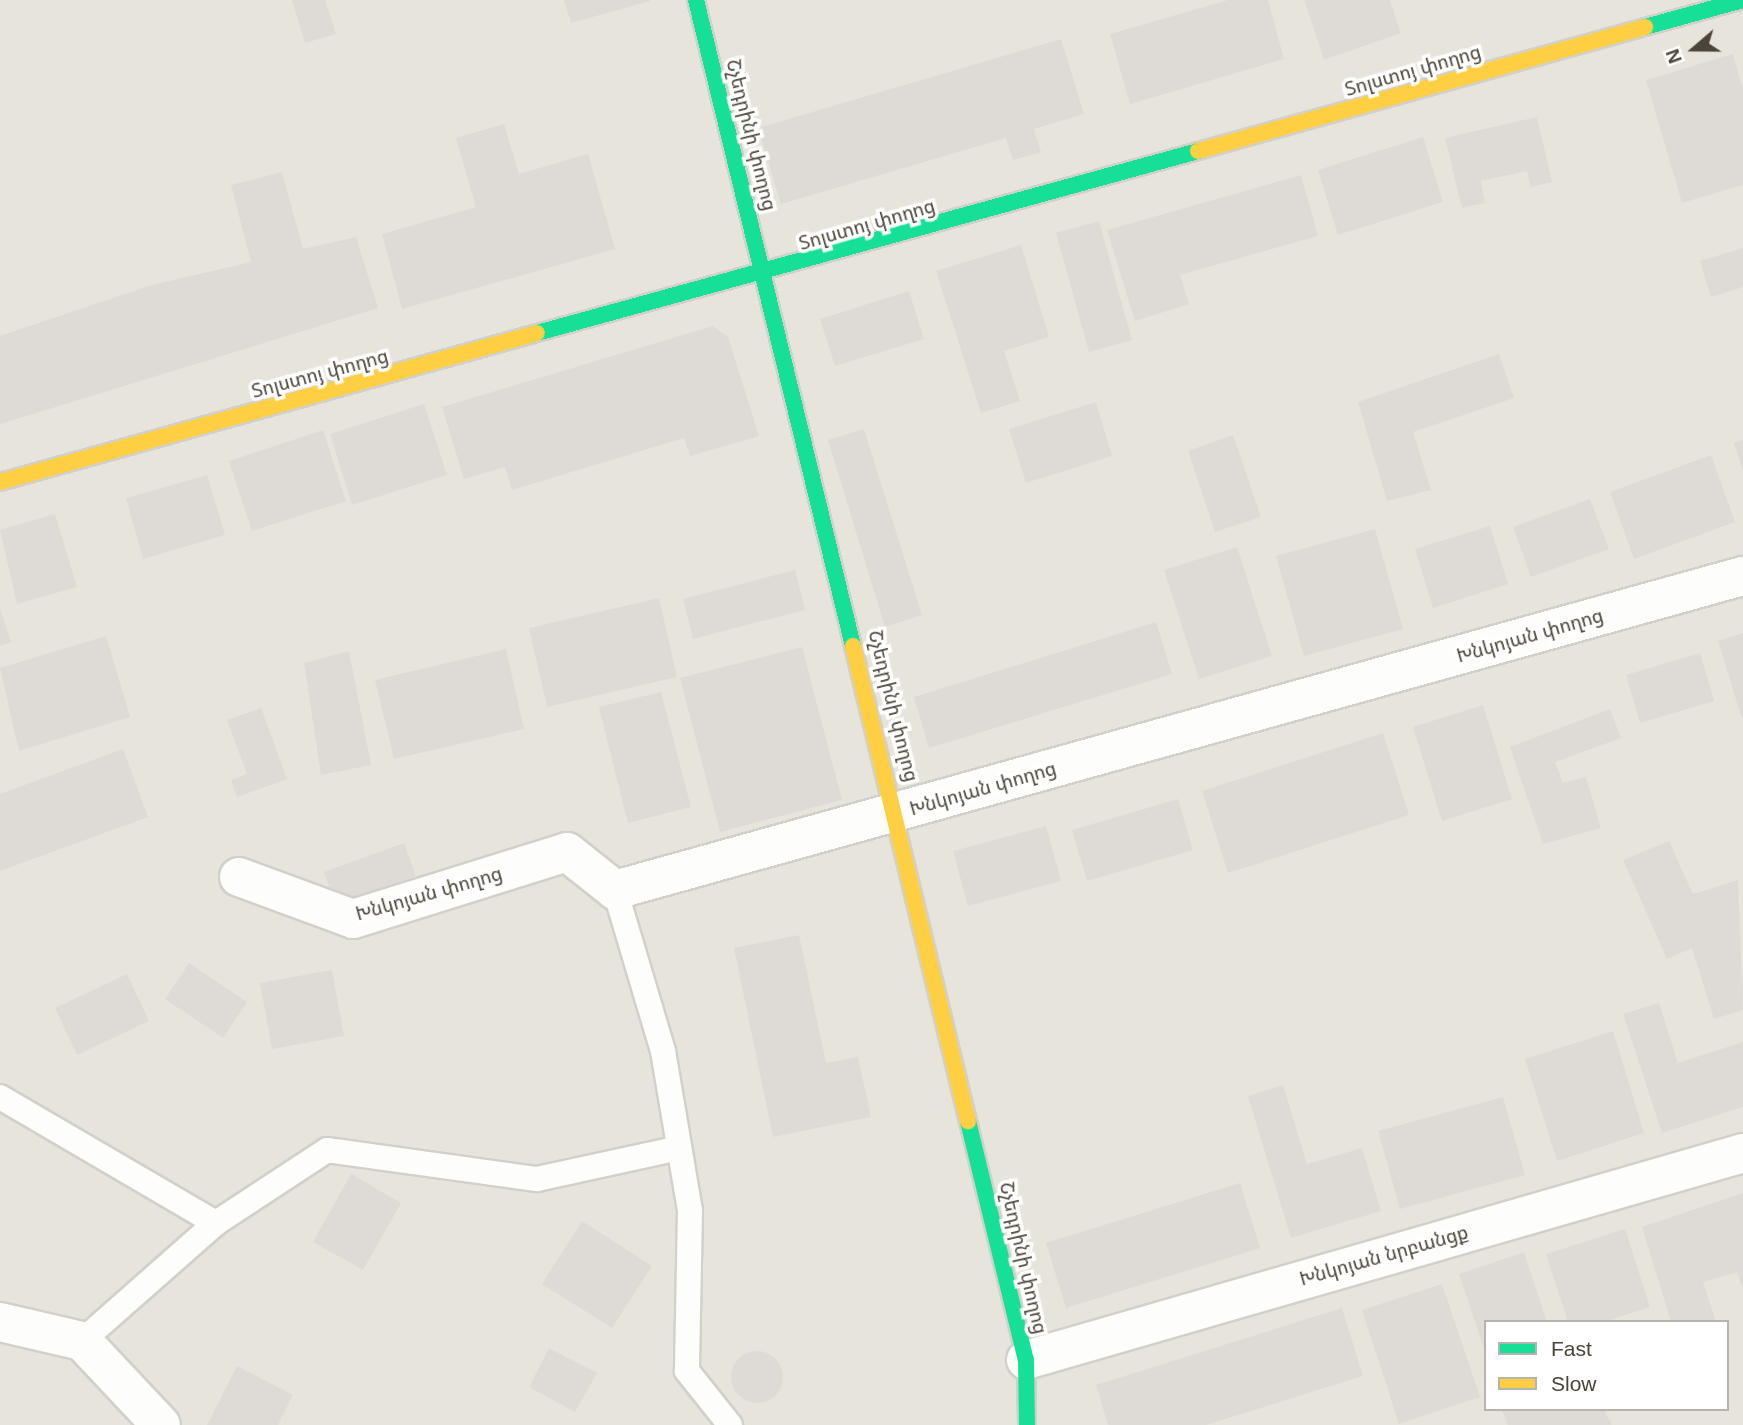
<!DOCTYPE html>
<html>
<head>
<meta charset="utf-8">
<style>
	body { margin:0 }
	#map { position:relative; width:1743px; height:1425px; overflow:hidden; background:#f4f2ee; font-family:Helvetica,"Noto Sans Armenian",sans-serif }
	div>[style] { position:absolute }
	.residential>* { inset:0; background:#e7e4dc }
	.building>* { inset:0; background:#dedbd6 }
	.round { border-radius:50% }
	.roads { filter:drop-shadow(2px 0 #d2d0cb) drop-shadow(-2px 0 #d2d0cb) drop-shadow(0 2px #d2d0cb) drop-shadow(0 -2px #d2d0cb) }
	.lane>* { height:24px; margin:-12px; padding:0 12px; transform-origin:12px; border-radius:12px; background:#fdfdfc }
	.street>* { height:38px; margin:-19px; padding:0 19px; transform-origin:19px; border-radius:19px; background:#fdfdfc }
	.fast>* { height:16px; margin:-8px; padding:0 8px; transform-origin:8px; border-radius:8px; background:#16e098 }
	.slow>* { height:16px; margin:-8px; padding:0 8px; transform-origin:8px; border-radius:8px; background:#ffcf43 }
	span { translate:-50% -50%; white-space:nowrap; text-align:center; line-height:1.15; -webkit-text-stroke:7px #fff; paint-order:stroke }
	.street-label { font-size:19px; color:#4b4439 }
	.legend { position:absolute; left:1484px; top:1320px; width:245px; height:91px; box-sizing:border-box; background:#fff; border:2px solid #b7b4b0; margin:0; padding:9px 12px; list-style:none; font-size:21px; color:#4b4439 }
	.legend li { display:flex; align-items:center; gap:14px; height:35px }
	.legend b { width:35px; border:2px solid #b7b4b0 }
	.north { position:absolute; left:1659px; top:14px; width:70px; height:70px; -webkit-text-stroke:5px #fff; paint-order:stroke; rotate:250deg; font-size:19px; font-weight:700; line-height:28px; text-align:center; color:#4b4439 }
	.north::after { content:''; display:block; margin:auto; width:24px; height:32px; background:#4b4439; clip-path:polygon(50% 0,100% 100%,50% 72%,0 100%) }
</style>
</head>
<body>
<div id="map">
	<div class="residential">
		<i style="clip-path:polygon(evenodd,0 0,1743px 0,1743px 1425px,0 1425px,0 0,1486px 1322px,1727px 1322px,1727px 1409px,1486px 1409px,1486px 1322px)"></i>
	</div>
	<div class="building">
		<i style="clip-path:polygon(292px 0,325px 0,336px 34px,305px 43px)"></i>
		<i style="clip-path:polygon(564px 0,650px 0,650px 1px,571px 23px)"></i>
		<i style="clip-path:polygon(1228px 0,1268px 0,1284px 59px,1130px 104px,1110px 34px)"></i>
		<i style="clip-path:polygon(1304px 0,1390px 0,1401px 33px,1324px 60px)"></i>
		<i style="clip-path:polygon(1061px 39px,1084px 114px,1034px 129px,1041px 152px,1013px 160px,1006px 138px,781px 204px,758px 128px)"></i>
		<i style="clip-path:polygon(1733px 54px,1743px 90px,1743px 185px,1682px 203px,1646px 80px)"></i>
		<i style="clip-path:polygon(1537px 117px,1552px 182px,1531px 187px,1527px 171px,1481px 181px,1485px 203px,1462px 208px,1445px 138px)"></i>
		<i style="clip-path:polygon(504px 124px,519px 174px,588px 154px,615px 249px,402px 309px,382px 234px,476px 207px,456px 138px)"></i>
		<i style="clip-path:polygon(1423px 137px,1443px 202px,1338px 235px,1318px 170px)"></i>
		<i style="clip-path:polygon(282px 172px,303px 249px,356px 237px,378px 308px,0 424px,0 336px,152px 285px,251px 262px,231px 185px)"></i>
		<i style="clip-path:polygon(1301px 175px,1318px 236px,1180px 275px,1189px 304px,1135px 321px,1107px 230px)"></i>
		<i style="clip-path:polygon(1099px 221px,1132px 340px,1089px 352px,1056px 233px)"></i>
		<i style="clip-path:polygon(1021px 245px,1049px 337px,1004px 351px,1020px 401px,981px 413px,936px 271px)"></i>
		<i style="clip-path:polygon(1743px 248px,1743px 287px,1711px 297px,1700px 261px)"></i>
		<i style="clip-path:polygon(909px 291px,924px 339px,835px 366px,820px 319px)"></i>
		<i style="clip-path:polygon(713px 326px,728px 337px,759px 436px,690px 456px,684px 438px,512px 490px,505px 467px,464px 479px,442px 407px)"></i>
		<i style="clip-path:polygon(1499px 354px,1514px 398px,1413px 432px,1431px 490px,1387px 501px,1358px 402px)"></i>
		<i style="clip-path:polygon(1096px 402px,1112px 456px,1026px 483px,1009px 429px)"></i>
		<i style="clip-path:polygon(424px 404px,447px 475px,352px 505px,330px 434px)"></i>
		<i style="clip-path:polygon(864px 429px,922px 615px,885px 627px,828px 440px)"></i>
		<i style="clip-path:polygon(323px 430px,346px 501px,252px 531px,229px 461px)"></i>
		<i style="clip-path:polygon(1233px 435px,1261px 517px,1215px 532px,1188px 451px)"></i>
		<i style="clip-path:polygon(1743px 440px,1743px 469px,1742px 469px,1734px 443px)"></i>
		<i style="clip-path:polygon(1711px 455px,1735px 522px,1634px 559px,1610px 492px)"></i>
		<i style="clip-path:polygon(207px 475px,225px 535px,143px 559px,126px 498px)"></i>
		<i style="clip-path:polygon(1590px 499px,1609px 549px,1531px 577px,1513px 527px)"></i>
		<i style="clip-path:polygon(55px 514px,77px 587px,17px 604px,0 530px)"></i>
		<i style="clip-path:polygon(1490px 526px,1508px 584px,1433px 608px,1415px 549px)"></i>
		<i style="clip-path:polygon(1375px 529px,1403px 629px,1304px 656px,1276px 556px)"></i>
		<i style="clip-path:polygon(1237px 547px,1272px 656px,1199px 679px,1164px 570px)"></i>
		<i style="clip-path:polygon(795px 570px,805px 610px,693px 639px,683px 599px)"></i>
		<i style="clip-path:polygon(659px 598px,677px 677px,547px 707px,529px 628px)"></i>
		<i style="clip-path:polygon(0 608px,11px 642px,0 646px)"></i>
		<i style="clip-path:polygon(1156px 622px,1172px 674px,929px 748px,914px 697px)"></i>
		<i style="clip-path:polygon(1743px 633px,1743px 719px,1742px 719px,1718px 641px)"></i>
		<i style="clip-path:polygon(106px 636px,130px 717px,19px 751px,0 668px)"></i>
		<i style="clip-path:polygon(802px 647px,842px 800px,720px 832px,680px 678px)"></i>
		<i style="clip-path:polygon(506px 649px,524px 729px,394px 759px,375px 680px)"></i>
		<i style="clip-path:polygon(349px 651px,371px 765px,321px 775px,304px 663px)"></i>
		<i style="clip-path:polygon(1700px 653px,1714px 701px,1640px 723px,1626px 675px)"></i>
		<i style="clip-path:polygon(661px 692px,691px 807px,628px 823px,599px 707px)"></i>
		<i style="clip-path:polygon(1483px 705px,1512px 799px,1442px 821px,1413px 727px)"></i>
		<i style="clip-path:polygon(261px 708px,287px 779px,237px 797px,231px 780px,247px 774px,227px 720px)"></i>
		<i style="clip-path:polygon(1610px 709px,1621px 738px,1555px 762px,1563px 783px,1586px 777px,1601px 828px,1543px 844px,1510px 747px)"></i>
		<i style="clip-path:polygon(1383px 733px,1409px 815px,1228px 873px,1202px 791px)"></i>
		<i style="clip-path:polygon(123px 749px,148px 817px,0 871px,0 794px)"></i>
		<i style="clip-path:polygon(1178px 799px,1193px 850px,1087px 881px,1072px 830px)"></i>
		<i style="clip-path:polygon(1046px 826px,1061px 881px,968px 906px,953px 851px)"></i>
		<i style="clip-path:polygon(1669px 841px,1693px 894px,1738px 880px,1743px 1010px,1714px 1019px,1692px 948px,1667px 959px,1623px 860px)"></i>
		<i style="clip-path:polygon(404px 843px,416px 876px,336px 905px,324px 872px)"></i>
		<i style="clip-path:polygon(799px 935px,826px 1063px,858px 1057px,871px 1117px,773px 1137px,734px 948px)"></i>
		<i style="clip-path:polygon(189px 963px,247px 1002px,223px 1038px,165px 999px)"></i>
		<i style="clip-path:polygon(332px 970px,344px 1036px,272px 1049px,260px 983px)"></i>
		<i style="clip-path:polygon(127px 974px,149px 1021px,77px 1055px,55px 1008px)"></i>
		<i style="clip-path:polygon(1659px 1003px,1678px 1063px,1743px 1042px,1743px 1107px,1662px 1133px,1623px 1014px)"></i>
		<i style="clip-path:polygon(1613px 1031px,1644px 1133px,1557px 1161px,1525px 1059px)"></i>
		<i style="clip-path:polygon(1283px 1085px,1307px 1164px,1362px 1148px,1381px 1211px,1291px 1238px,1248px 1096px)"></i>
		<i style="clip-path:polygon(1503px 1097px,1525px 1175px,1400px 1209px,1378px 1131px)"></i>
		<i style="clip-path:polygon(351px 1174px,401px 1203px,363px 1270px,313px 1242px)"></i>
		<i style="clip-path:polygon(1240px 1183px,1260px 1248px,1066px 1308px,1046px 1243px)"></i>
		<i style="clip-path:polygon(1743px 1193px,1743px 1290px,1737px 1272px,1703px 1282px,1716px 1322px,1671px 1322px,1642px 1227px)"></i>
		<i style="clip-path:polygon(582px 1221px,652px 1266px,612px 1328px,542px 1284px)"></i>
		<i style="clip-path:polygon(1625px 1229px,1650px 1307px,1604px 1322px,1568px 1322px,1546px 1254px)"></i>
		<i style="clip-path:polygon(1524px 1252px,1547px 1322px,1486px 1322px,1485px 1351px,1459px 1274px)"></i>
		<i style="clip-path:polygon(1442px 1284px,1480px 1397px,1399px 1424px,1362px 1310px)"></i>
		<i style="clip-path:polygon(1342px 1308px,1363px 1376px,1206px 1425px,1108px 1425px,1096px 1385px)"></i>
		<i style="clip-path:polygon(549px 1348px,597px 1373px,575px 1412px,529px 1387px)"></i>
		<i class="round" style="left:731px;top:1351px;width:52px;height:52px"></i>
		<i style="clip-path:polygon(237px 1366px,293px 1395px,278px 1425px,207px 1425px)"></i>
		<i style="clip-path:polygon(1501px 1409px,1604px 1409px,1612px 1425px,1508px 1425px)"></i>
	</div>
	<div class="roads">
		<div class="lane">
			<i style="left:615px;top:890px;width:168px;rotate:73.4deg"></i>
			<i style="left:663px;top:1051px;width:161px;rotate:80.4deg"></i>
			<i style="left:690px;top:1210px;width:161px;rotate:91.1deg"></i>
			<i style="left:687px;top:1371px;width:69px;rotate:51.5deg"></i>
			<i style="left:0;top:1097px;width:250px;rotate:30.3deg"></i>
			<i style="left:82px;top:1341px;width:179px;rotate:-41.4deg"></i>
			<i style="left:216px;top:1223px;width:133px;rotate:-33.3deg"></i>
			<i style="left:327px;top:1150px;width:212px;rotate:7.9deg"></i>
			<i style="left:537px;top:1179px;width:145px;rotate:-12.3deg"></i>
		</div>
		<div class="street">
			<i style="left:239px;top:877px;width:121px;rotate:20.2deg"></i>
			<i style="left:353px;top:919px;width:224px;rotate:-17.4deg"></i>
			<i style="left:567px;top:852px;width:61px;rotate:38.4deg"></i>
			<i style="left:615px;top:890px;width:1171px;rotate:-15.56deg"></i>
			<i style="left:0;top:1322px;width:84px;rotate:13deg"></i>
			<i style="left:82px;top:1341px;width:115px;rotate:46.8deg"></i>
			<i style="left:1026px;top:1360px;width:746px;rotate:-16.1deg"></i>
		</div>
		<div class="fast">
			<i style="left:696px;top:0;width:665px;rotate:76.34deg"></i>
			<i style="left:1645px;top:27px;width:102px;rotate:-15.4deg"></i>
			<i style="left:537px;top:333px;width:686px;rotate:-15.39deg"></i>
			<i style="left:968px;top:1121px;width:246px;rotate:76.4deg"></i>
			<i style="left:1026px;top:1360px;width:65px;rotate:89.1deg"></i>
		</div>
		<div class="slow">
			<i style="left:1198px;top:151px;width:464px;rotate:-15.5deg"></i>
			<i style="left:0;top:482px;width:557px;rotate:-15.51deg"></i>
			<i style="left:853px;top:646px;width:489px;rotate:76.4deg"></i>
		</div>
	</div>
	<div class="street-label">
		<span style="left:1413px;top:71px;rotate:-16deg">Տոլստոյ փողոց</span>
		<span style="left:751px;top:135px;rotate:76deg">Շչեդրինի փողոց</span>
		<span style="left:867px;top:225px;rotate:-16deg">Տոլստոյ փողոց</span>
		<span style="left:320px;top:374px;rotate:-15deg">Տոլստոյ փողոց</span>
		<span style="left:1530px;top:636px;rotate:-16deg">Խնկոյան փողոց</span>
		<span style="left:893px;top:706px;rotate:76deg">Շչեդրինի փողոց</span>
		<span style="left:983px;top:789px;rotate:-16deg">Խնկոյան փողոց</span>
		<span style="left:429px;top:894px;rotate:-16deg">Խնկոյան փողոց</span>
		<span style="left:1384px;top:1256px;rotate:-16deg">Խնկոյան նրբանցք</span>
		<span style="left:1023px;top:1258px;rotate:77deg">Շչեդրինի փողոց</span>
	</div>
	<ul class="legend">
	<li><b style="height:9px;background:#16e098"></b>Fast</li>
	<li><b style="height:9px;background:#ffcf43"></b>Slow</li>
	</ul>
	<div class="north">N</div>
</div>
</body>
</html>
